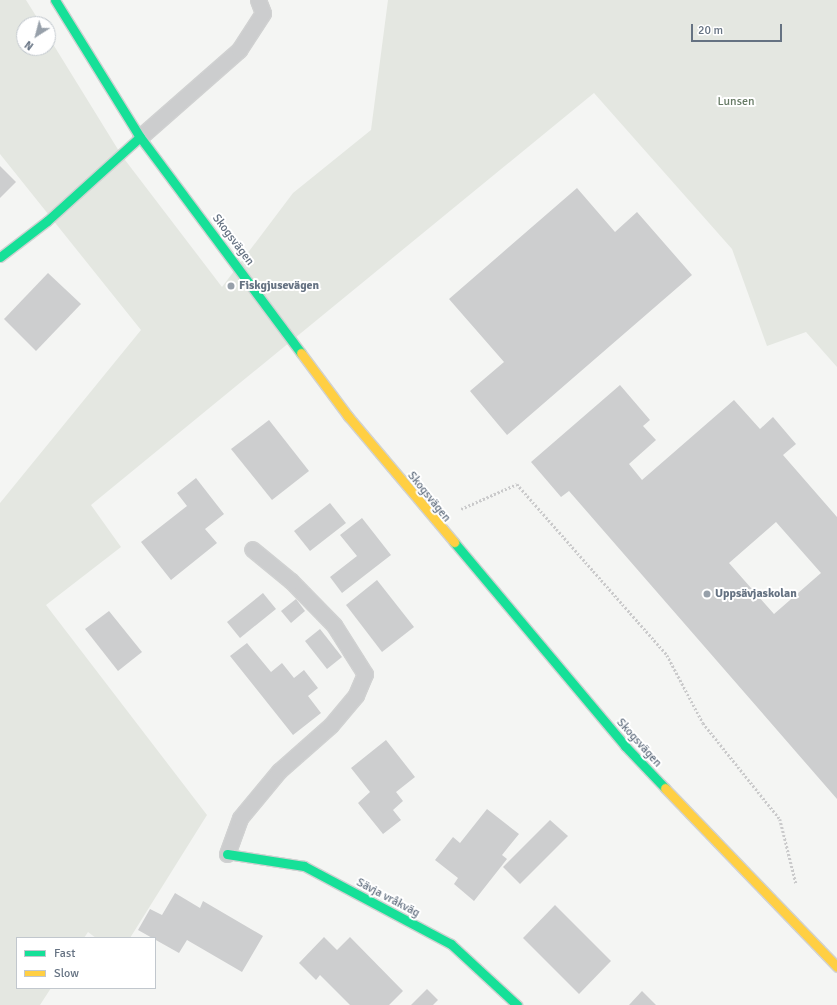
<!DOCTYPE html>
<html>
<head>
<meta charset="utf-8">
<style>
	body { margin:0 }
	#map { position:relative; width:837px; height:1005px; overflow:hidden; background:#f4f5f3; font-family:Signika,sans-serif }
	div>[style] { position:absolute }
	.green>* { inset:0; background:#e4e7e1 }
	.building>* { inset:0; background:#cdcecf }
	.path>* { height:2.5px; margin-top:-1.25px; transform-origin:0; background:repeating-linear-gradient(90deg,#cacacb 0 2px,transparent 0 4px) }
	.roads { filter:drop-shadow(1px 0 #d0d1d1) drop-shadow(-1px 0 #d0d1d1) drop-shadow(0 1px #d0d1d1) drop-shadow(0 -1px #d0d1d1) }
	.lane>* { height:15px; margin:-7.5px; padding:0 7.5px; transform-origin:7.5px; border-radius:7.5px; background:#cccdce }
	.fast>* { height:9px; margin:-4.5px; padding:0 4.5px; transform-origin:4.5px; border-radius:4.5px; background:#16e098 }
	.slow>* { height:9px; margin:-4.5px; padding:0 4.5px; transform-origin:4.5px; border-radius:4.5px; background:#ffcf43 }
	.dots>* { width:11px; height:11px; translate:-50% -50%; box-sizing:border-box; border:2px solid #fff; border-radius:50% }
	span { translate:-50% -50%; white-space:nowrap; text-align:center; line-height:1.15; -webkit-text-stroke:4px #fff; paint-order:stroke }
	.park-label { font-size:12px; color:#667a64 }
	.street-label { font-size:12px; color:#657282 }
	.poi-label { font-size:12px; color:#657282; font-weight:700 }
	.left { translate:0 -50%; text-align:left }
	.legend { position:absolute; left:16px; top:937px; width:140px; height:52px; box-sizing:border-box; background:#fff; border:1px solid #c1c7cd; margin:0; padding:5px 7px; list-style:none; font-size:12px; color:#657282 }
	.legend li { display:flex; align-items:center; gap:8px; height:20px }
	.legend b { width:20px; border:1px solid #c1c7cd }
	.north { position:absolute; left:16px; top:16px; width:40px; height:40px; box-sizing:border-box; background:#fff; border:1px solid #c1c7cd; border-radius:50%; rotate:216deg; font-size:11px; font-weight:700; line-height:16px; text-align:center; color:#657282 }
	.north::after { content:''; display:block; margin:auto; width:14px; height:18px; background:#97a0aa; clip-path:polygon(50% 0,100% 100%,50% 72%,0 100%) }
	.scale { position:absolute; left:691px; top:24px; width:91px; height:18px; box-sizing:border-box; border:2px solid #657282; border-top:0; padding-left:5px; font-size:12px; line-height:14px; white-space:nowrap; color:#657282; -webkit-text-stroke:3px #fff; paint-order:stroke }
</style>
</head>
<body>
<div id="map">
	<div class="green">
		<i style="clip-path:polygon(0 0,26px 0,41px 24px,24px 24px,24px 48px,48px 48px,48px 36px,122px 156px,222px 287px,293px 193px,371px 130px,388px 0,837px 0,837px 367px,806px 332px,767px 346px,732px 249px,594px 93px,91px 505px,121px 547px,46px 605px,207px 815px,130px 938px,96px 938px,88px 932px,84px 938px,17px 938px,17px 988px,51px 988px,40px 1005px,0 1005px,0 503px,141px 330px,0 154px)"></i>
	</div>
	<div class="building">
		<i style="clip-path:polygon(0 166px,16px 182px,0 198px)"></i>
		<i style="clip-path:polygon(577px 188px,615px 232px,637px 212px,692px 275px,507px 435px,470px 391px,504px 362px,449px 299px)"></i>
		<i style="clip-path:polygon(48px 273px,81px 304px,36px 351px,4px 319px)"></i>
		<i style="clip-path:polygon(evenodd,620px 385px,650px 420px,643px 426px,656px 440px,629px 464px,642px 480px,734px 400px,760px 429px,773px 417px,796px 444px,783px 455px,837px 517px,837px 799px,569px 491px,561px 497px,531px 462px,620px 385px,776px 522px,821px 573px,774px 614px,729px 563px,776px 522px)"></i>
		<i style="clip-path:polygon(269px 420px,309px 471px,272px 500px,231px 449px)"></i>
		<i style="clip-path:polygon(196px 478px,224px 514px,205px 529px,217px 543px,171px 580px,141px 542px,187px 506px,177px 493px)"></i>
		<i style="clip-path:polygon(330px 503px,346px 523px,310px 551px,294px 531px)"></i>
		<i style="clip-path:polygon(362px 518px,391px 555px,342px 593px,330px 577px,357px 556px,340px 535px)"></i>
		<i style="clip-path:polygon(377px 580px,414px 627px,382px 652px,346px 605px)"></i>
		<i style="clip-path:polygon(263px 593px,276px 609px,240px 638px,227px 622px)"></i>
		<i style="clip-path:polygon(296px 599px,305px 611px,291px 623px,281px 611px)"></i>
		<i style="clip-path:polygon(109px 611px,142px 652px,118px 671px,85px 629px)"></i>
		<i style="clip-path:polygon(320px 629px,342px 657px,327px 669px,305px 641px)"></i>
		<i style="clip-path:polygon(247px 643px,271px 672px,282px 663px,294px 678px,304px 670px,318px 688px,308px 696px,321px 713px,293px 735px,230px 656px)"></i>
		<i style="clip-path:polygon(386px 740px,415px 777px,396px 792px,403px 801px,393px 810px,401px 820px,383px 834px,358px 803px,370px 792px,351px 768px)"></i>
		<i style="clip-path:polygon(487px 809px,519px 834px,502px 855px,507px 859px,474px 901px,454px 884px,458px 878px,435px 860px,453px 837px,460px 843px)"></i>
		<i style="clip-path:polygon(550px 820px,568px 836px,520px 884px,503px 867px)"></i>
		<i style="clip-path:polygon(175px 893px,200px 908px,203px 901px,263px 936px,242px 972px,187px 940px,179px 953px,138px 930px,150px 909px,162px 915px)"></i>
		<i style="clip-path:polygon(555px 905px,611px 961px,579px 994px,523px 938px)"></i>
		<i style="clip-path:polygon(324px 937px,337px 950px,350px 937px,403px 991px,389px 1005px,350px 1005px,320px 975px,316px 980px,299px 963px)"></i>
		<i style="clip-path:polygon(427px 989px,438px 1000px,433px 1005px,411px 1005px)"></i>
		<i style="clip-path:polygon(642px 991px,656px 1005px,629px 1005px)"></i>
	</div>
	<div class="path">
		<i style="left:461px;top:509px;width:61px;rotate:-24.1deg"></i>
		<i style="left:517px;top:484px;width:227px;rotate:48.7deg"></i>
		<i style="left:667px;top:655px;width:77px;rotate:62.1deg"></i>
		<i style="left:703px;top:723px;width:123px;rotate:51.3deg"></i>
		<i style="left:780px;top:819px;width:66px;rotate:76deg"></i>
	</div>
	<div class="roads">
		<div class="lane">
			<i style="left:140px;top:137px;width:132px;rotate:-41.3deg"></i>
			<i style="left:239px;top:50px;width:44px;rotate:-57deg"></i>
			<i style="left:263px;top:13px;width:14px;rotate:-111deg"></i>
			<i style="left:227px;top:854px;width:38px;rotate:-70deg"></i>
			<i style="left:240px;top:818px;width:61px;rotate:-50.3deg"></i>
			<i style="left:279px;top:771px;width:69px;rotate:-41.5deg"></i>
			<i style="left:331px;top:725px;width:39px;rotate:-50deg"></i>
			<i style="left:356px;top:695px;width:23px;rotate:-67deg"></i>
			<i style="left:365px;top:674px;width:58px;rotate:-122.3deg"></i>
			<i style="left:334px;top:625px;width:62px;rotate:-134.3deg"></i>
			<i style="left:291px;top:581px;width:50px;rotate:-140.6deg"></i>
		</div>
		<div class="fast">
			<i style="left:55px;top:0;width:161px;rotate:58.2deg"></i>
			<i style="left:140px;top:137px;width:269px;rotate:53.3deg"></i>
			<i style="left:0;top:257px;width:59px;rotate:-37.5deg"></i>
			<i style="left:47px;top:221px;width:125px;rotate:-42.1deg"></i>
			<i style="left:454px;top:542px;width:266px;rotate:50deg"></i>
			<i style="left:625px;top:746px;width:58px;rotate:46.4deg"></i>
			<i style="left:227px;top:854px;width:78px;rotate:8.9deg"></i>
			<i style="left:304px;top:866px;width:166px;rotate:28deg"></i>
			<i style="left:451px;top:944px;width:90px;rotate:42.7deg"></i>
		</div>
		<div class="slow">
			<i style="left:301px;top:353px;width:79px;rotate:53.3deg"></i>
			<i style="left:348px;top:416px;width:165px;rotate:49.9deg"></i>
			<i style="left:665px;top:788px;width:248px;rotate:46.1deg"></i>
		</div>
	</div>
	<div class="dots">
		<i style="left:231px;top:286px;background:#97a0aa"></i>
		<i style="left:707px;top:594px;background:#97a0aa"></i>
	</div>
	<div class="park-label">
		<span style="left:736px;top:102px">Lunsen</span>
	</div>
	<div class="street-label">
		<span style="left:233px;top:240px;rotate:53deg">Skogsvägen</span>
		<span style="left:429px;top:497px;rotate:51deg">Skogsvägen</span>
		<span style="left:639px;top:743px;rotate:48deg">Skogsvägen</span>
		<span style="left:388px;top:898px;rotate:28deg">Sävja vråkväg</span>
	</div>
	<div class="poi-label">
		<span class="left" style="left:239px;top:286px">Fiskgjusevägen</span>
		<span class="left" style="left:715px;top:594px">Uppsävjaskolan</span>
	</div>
	<ul class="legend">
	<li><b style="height:5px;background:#16e098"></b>Fast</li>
	<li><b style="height:5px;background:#ffcf43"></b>Slow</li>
	</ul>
	<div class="north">N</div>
	<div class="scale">20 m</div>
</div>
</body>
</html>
